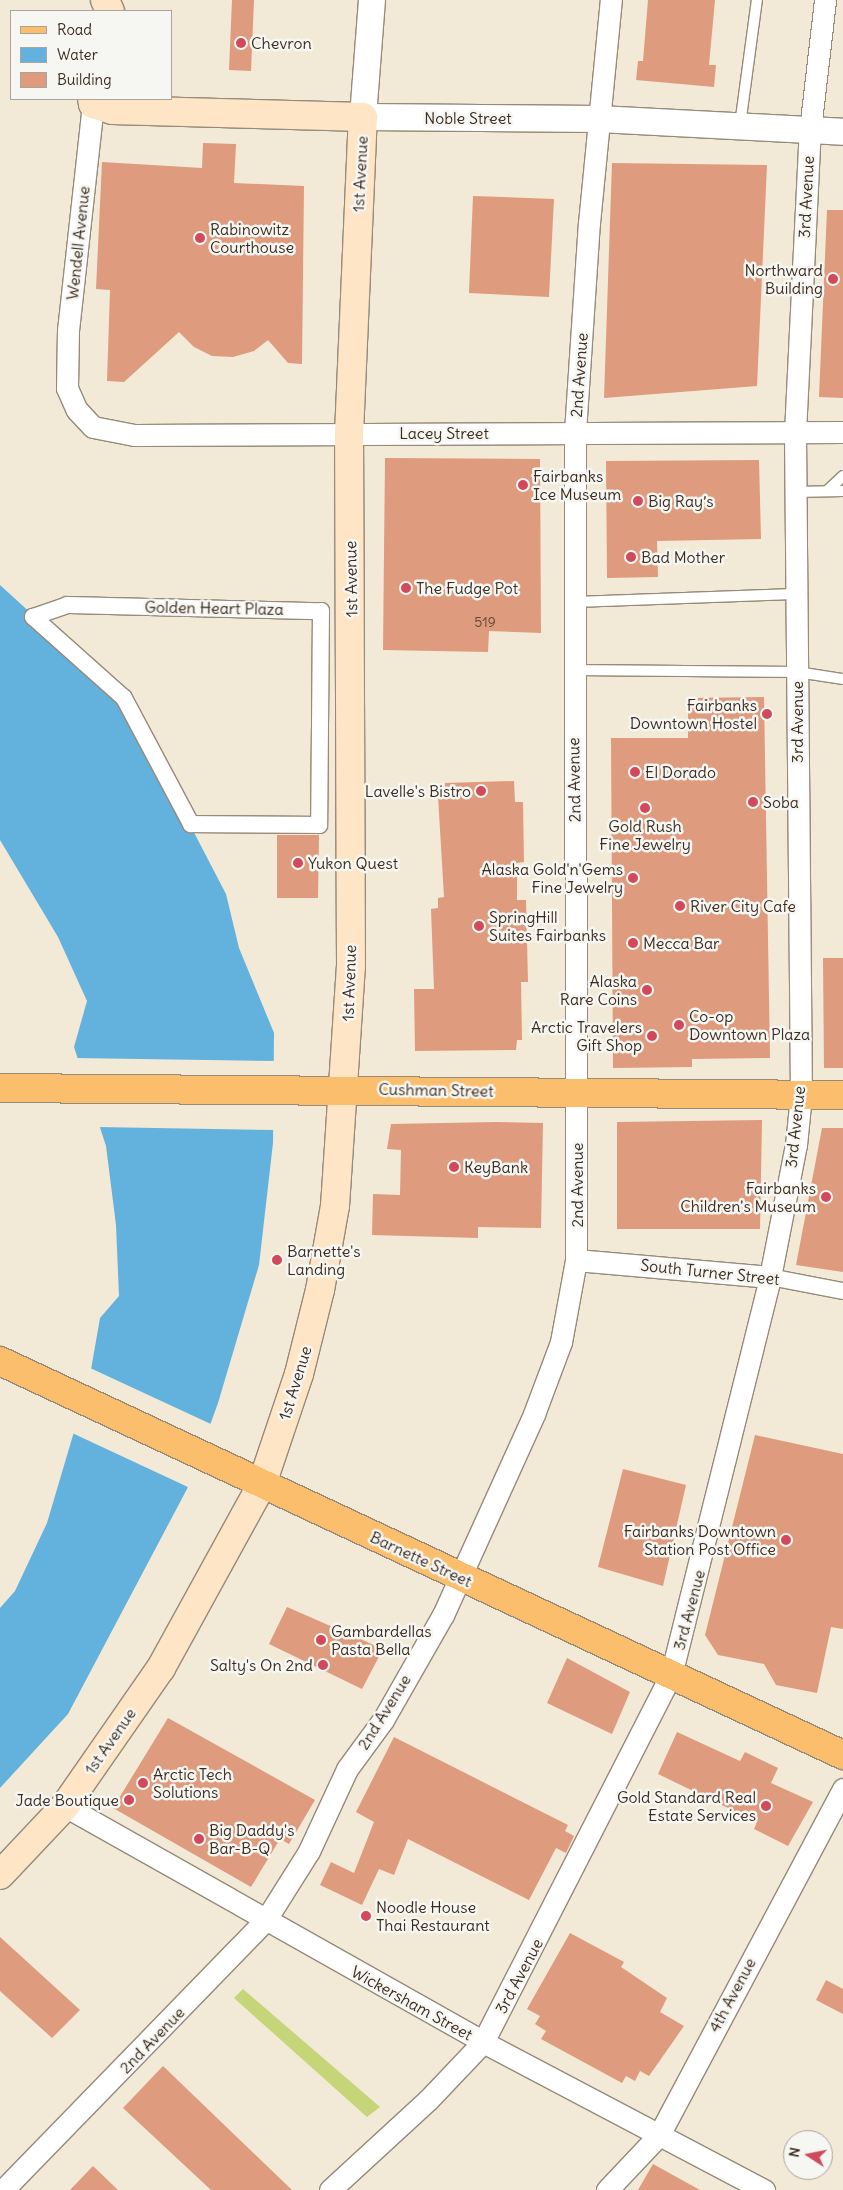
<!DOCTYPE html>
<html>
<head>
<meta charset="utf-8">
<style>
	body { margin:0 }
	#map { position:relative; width:843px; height:2190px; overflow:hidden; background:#f2e9d6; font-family:Delius,sans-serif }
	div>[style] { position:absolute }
	.green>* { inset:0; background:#c5d577 }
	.water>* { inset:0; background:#63b1dd }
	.pier>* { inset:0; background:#f2e9d6 }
	.building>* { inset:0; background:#df9b7e }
	.roads { filter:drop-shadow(1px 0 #968a7a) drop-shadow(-1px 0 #968a7a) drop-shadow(0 1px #968a7a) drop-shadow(0 -1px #968a7a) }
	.service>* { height:10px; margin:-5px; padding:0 5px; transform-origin:5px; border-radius:5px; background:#fff }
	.pedestrian>* { height:16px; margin:-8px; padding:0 8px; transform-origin:8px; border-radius:8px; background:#fff }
	.minor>* { height:21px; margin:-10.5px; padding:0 10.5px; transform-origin:10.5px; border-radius:10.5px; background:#fff }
	.tertiary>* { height:26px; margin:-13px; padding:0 13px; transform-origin:13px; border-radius:13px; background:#fff }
	.secondary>* { height:28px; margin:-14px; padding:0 14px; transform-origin:14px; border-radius:14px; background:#fde5c5 }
	.primary>* { height:28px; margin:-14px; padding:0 14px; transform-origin:14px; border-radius:14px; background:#fabe6d }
	.dots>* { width:14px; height:14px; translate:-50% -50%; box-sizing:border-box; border:2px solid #f6f6f2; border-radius:50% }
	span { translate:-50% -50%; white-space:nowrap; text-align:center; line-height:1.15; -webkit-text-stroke:5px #f6f6f2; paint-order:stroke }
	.number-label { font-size:14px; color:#644636 }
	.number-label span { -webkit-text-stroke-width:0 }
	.poi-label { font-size:16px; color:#3b2a1e }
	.left { translate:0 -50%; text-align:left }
	.right { translate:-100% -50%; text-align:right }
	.street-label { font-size:16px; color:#3b2a1e }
	.legend { position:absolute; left:10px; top:10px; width:162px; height:90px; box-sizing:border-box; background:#f6f6f2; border:1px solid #aba49d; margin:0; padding:6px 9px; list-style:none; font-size:15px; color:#3b2a1e }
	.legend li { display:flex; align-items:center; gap:10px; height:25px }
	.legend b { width:25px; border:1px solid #aba49d }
	.north { position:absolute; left:783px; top:2130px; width:50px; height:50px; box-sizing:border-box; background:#f6f6f2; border:1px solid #aba49d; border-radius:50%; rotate:281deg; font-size:14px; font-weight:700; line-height:20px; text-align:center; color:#3b2a1e }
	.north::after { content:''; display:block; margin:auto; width:18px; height:22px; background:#d1495b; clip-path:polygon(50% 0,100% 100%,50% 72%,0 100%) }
</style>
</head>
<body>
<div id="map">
	<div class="green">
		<i style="clip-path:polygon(243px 1989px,380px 2107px,367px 2117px,234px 1998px)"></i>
	</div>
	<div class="water">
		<i style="clip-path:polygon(0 585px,124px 698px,226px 894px,239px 948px,274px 1033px,273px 1143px,259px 1265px,218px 1403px,187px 1489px,68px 1714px,0 1788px,0 1608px,15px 1591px,47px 1523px,89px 1381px,100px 1318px,119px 1296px,116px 1225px,106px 1146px,74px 1047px,87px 1001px,58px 937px,0 840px)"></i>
	</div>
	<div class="pier">
		<i style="clip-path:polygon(75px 1058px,276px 1061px,276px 1130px,97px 1127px)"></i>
		<i style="clip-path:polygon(88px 1367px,213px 1425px,190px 1488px,70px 1432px)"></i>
	</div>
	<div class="building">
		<i style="clip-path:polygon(232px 0,254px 0,251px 71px,229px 70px)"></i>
		<i style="clip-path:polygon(648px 0,715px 0,709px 65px,716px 65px,714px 87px,636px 80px,638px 61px,643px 61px)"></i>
		<i style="clip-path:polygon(203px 143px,236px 144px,234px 183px,304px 186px,302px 364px,288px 363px,268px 340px,254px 351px,233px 357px,212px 356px,194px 347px,179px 332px,124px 382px,107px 381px,110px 290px,96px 289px,102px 162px,202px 168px)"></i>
		<i style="clip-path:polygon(612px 163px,767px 165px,757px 386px,604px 398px)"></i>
		<i style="clip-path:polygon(473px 196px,554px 199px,549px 297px,469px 293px)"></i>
		<i style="clip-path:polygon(827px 210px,843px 210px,843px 398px,819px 397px)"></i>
		<i style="clip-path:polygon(385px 458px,540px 459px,541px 633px,489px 631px,488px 652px,383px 650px)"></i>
		<i style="clip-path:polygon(759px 460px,761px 539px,657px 541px,658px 577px,607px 578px,606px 461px)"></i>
		<i style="clip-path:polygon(764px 697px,770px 1058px,692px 1059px,692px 1067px,613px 1068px,611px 738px,688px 738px,688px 698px)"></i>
		<i style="clip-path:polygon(514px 781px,515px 802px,523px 802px,524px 862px,517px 863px,517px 900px,526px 900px,528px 982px,521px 982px,522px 1040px,517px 1040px,516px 1050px,415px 1051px,414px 989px,434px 989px,431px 909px,438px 908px,438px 898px,444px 897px,438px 796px,445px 795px,445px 783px)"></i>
		<i style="clip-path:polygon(277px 835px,319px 835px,318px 898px,277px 898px)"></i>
		<i style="clip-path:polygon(823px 958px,843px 958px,843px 1068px,824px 1068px)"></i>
		<i style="clip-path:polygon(762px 1120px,760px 1229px,617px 1229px,617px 1122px)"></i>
		<i style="clip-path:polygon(496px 1122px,543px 1123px,541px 1228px,478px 1227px,478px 1238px,372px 1235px,373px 1194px,400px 1195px,401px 1150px,387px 1149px,391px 1124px)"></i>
		<i style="clip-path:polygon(822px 1128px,843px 1128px,843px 1272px,796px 1265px)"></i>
		<i style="clip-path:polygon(755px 1435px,843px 1454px,843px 1629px,831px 1627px,817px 1693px,776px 1685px,764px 1664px,718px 1655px,705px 1635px)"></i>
		<i style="clip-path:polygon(623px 1469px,686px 1485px,663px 1586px,598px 1567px)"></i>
		<i style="clip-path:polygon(287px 1607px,383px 1649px,362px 1689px,269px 1644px)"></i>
		<i style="clip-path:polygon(567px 1658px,630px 1692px,612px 1734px,547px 1703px)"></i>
		<i style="clip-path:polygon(168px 1718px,315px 1800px,289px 1844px,280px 1839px,251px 1887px,113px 1808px)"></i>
		<i style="clip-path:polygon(677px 1732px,740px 1761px,745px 1752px,778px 1768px,771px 1783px,813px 1802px,788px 1846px,754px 1829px,757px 1822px,658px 1774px)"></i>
		<i style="clip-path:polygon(394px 1737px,568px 1825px,565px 1831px,574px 1836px,566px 1853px,556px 1848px,529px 1900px,408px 1839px,394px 1875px,379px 1869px,362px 1905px,320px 1885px,331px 1862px,354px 1873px,374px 1822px,356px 1812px)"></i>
		<i style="clip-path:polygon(570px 1933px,624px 1962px,621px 1967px,667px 1998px,660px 2012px,684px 2026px,649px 2076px,640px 2071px,635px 2081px,626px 2076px,622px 2083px,541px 2039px,546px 2031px,535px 2024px,540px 2016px,527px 2009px)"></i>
		<i style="clip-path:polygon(0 1937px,80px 2010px,52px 2038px,0 1991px)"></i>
		<i style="clip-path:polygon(826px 1980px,843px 1989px,843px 2014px,816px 2000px)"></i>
		<i style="clip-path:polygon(163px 2066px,292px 2190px,211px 2190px,123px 2108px)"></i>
		<i style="clip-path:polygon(653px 2164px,700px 2190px,638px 2190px)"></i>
		<i style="clip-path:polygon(93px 2166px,118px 2190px,70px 2190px)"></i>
	</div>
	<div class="roads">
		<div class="service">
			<i style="left:740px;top:125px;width:126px;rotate:-82.3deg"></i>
			<i style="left:827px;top:491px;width:22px;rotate:-43deg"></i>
			<i style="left:796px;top:492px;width:47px;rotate:-1.2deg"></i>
			<i style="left:573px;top:602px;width:223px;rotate:-2.1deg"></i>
			<i style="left:573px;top:670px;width:224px;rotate:0.5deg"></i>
			<i style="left:797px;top:672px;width:47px;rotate:8.7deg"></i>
		</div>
		<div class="pedestrian">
			<i style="left:67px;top:605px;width:254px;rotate:1.4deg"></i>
			<i style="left:321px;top:611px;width:214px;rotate:90.5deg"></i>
			<i style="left:319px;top:825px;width:128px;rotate:-179.6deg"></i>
			<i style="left:191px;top:824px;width:143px;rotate:-118deg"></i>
			<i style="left:124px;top:698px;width:122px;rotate:-138.3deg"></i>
			<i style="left:33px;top:617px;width:36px;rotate:-19deg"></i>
			<i style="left:770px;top:1277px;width:74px;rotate:10.9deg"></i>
		</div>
		<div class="minor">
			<i style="left:93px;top:104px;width:227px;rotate:96.3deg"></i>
			<i style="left:68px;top:330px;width:58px;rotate:91deg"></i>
			<i style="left:67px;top:388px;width:24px;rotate:66deg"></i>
			<i style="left:77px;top:410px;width:23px;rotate:47deg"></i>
			<i style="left:93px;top:427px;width:42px;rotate:11deg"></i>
			<i style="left:134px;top:435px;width:709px;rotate:-0.24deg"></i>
			<i style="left:576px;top:1260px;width:195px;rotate:5deg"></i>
			<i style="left:65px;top:1806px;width:480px;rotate:29.4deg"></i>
			<i style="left:483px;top:2042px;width:318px;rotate:27.8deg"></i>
			<i style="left:3px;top:2190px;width:376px;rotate:-45.8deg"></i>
			<i style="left:265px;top:1921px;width:83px;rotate:-57.8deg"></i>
			<i style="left:309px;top:1851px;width:90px;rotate:-65.1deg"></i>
			<i style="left:347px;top:1769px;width:61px;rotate:-53.7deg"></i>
			<i style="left:383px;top:1720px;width:121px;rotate:-60.3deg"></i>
			<i style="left:443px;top:1615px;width:221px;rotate:-65.6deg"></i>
			<i style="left:534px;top:1414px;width:77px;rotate:-69.4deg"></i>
			<i style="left:561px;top:1342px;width:83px;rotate:-79.6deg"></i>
			<i style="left:576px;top:1260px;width:828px;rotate:-90.07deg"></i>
			<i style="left:575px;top:432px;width:209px;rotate:-86.2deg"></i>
			<i style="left:589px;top:223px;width:224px;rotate:-84.4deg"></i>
			<i style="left:330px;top:2190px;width:133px;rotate:-42.6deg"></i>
			<i style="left:428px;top:2100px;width:80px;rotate:-46.5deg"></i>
			<i style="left:483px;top:2042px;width:412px;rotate:-62.9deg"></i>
			<i style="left:671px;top:1675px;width:410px;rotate:-76deg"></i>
			<i style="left:770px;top:1277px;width:135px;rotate:-78.9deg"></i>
			<i style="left:796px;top:1145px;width:50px;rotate:-84.3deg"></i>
			<i style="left:801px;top:1095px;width:662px;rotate:-90.52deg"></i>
			<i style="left:795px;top:433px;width:303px;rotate:-87.2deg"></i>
			<i style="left:810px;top:130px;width:131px;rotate:-83.4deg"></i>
			<i style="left:607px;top:2190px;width:76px;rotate:-46.6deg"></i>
			<i style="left:659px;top:2135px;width:392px;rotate:-62deg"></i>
		</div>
		<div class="tertiary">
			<i style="left:372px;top:0;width:117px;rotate:94.4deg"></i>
			<i style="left:363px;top:117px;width:236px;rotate:0.5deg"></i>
			<i style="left:599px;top:119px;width:244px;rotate:3deg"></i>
		</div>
		<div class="secondary">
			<i style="left:105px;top:0;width:12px;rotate:66deg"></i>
			<i style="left:0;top:1875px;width:95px;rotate:-46.7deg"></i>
			<i style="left:65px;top:1806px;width:168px;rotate:-55.2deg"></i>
			<i style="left:161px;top:1668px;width:210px;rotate:-61.2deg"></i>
			<i style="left:262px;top:1484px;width:116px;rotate:-71.4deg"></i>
			<i style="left:299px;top:1374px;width:87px;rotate:-76deg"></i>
			<i style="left:320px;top:1290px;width:85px;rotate:-79.9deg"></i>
			<i style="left:335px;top:1206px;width:240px;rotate:-86.2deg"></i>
			<i style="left:351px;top:967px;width:533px;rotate:-90.21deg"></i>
			<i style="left:349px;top:434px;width:317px;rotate:-87.5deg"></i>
			<i style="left:363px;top:117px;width:251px;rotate:-178.4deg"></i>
			<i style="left:112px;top:110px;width:20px;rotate:-162deg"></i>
			<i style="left:93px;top:104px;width:5px;rotate:-101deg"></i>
		</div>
		<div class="primary">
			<i style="left:0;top:1088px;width:843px;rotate:0.48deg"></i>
			<i style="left:0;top:1361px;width:931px;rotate:25.05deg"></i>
		</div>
	</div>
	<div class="dots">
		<i style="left:241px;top:43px;background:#d1495b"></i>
		<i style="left:200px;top:238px;background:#d1495b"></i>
		<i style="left:833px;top:279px;background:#d1495b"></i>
		<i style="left:523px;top:485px;background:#d1495b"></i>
		<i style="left:638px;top:501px;background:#d1495b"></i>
		<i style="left:631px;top:557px;background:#d1495b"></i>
		<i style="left:406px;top:588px;background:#d1495b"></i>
		<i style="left:767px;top:714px;background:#d1495b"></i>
		<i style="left:635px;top:772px;background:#d1495b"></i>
		<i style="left:481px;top:791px;background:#d1495b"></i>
		<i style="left:753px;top:802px;background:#d1495b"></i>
		<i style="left:645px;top:808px;background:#d1495b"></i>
		<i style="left:298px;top:863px;background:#d1495b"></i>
		<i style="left:633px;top:878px;background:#d1495b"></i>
		<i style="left:680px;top:906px;background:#d1495b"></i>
		<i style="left:479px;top:926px;background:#d1495b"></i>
		<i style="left:633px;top:943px;background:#d1495b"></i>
		<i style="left:647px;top:990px;background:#d1495b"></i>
		<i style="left:679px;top:1025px;background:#d1495b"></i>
		<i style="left:652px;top:1036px;background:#d1495b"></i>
		<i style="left:454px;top:1167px;background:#d1495b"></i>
		<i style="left:826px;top:1197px;background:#d1495b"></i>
		<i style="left:277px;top:1260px;background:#d1495b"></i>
		<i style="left:786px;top:1540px;background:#d1495b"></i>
		<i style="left:321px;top:1640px;background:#d1495b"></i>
		<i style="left:323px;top:1665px;background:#d1495b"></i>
		<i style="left:143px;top:1783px;background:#d1495b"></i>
		<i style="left:129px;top:1800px;background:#d1495b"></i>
		<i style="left:766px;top:1806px;background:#d1495b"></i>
		<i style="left:199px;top:1839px;background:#d1495b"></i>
		<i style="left:366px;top:1916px;background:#d1495b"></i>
	</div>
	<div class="number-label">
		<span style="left:485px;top:622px">519</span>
	</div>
	<div class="poi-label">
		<span class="left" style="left:251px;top:43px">Chevron</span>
		<span class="left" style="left:210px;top:238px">Rabinowitz<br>Courthouse</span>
		<span class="right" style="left:823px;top:279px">Northward<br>Building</span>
		<span class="left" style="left:533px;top:485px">Fairbanks<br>Ice Museum</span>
		<span class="left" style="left:648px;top:501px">Big Ray’s</span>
		<span class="left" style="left:641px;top:557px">Bad Mother</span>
		<span class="left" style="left:416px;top:588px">The Fudge Pot</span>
		<span class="right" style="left:757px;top:714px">Fairbanks<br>Downtown Hostel</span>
		<span class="left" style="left:645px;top:772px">El Dorado</span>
		<span class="right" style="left:471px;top:791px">Lavelle's Bistro</span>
		<span class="left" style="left:763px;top:802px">Soba</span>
		<span style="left:645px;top:835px">Gold Rush<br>Fine Jewelry</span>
		<span class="left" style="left:308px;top:863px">Yukon Quest</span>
		<span class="right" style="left:623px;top:878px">Alaska Gold'n'Gems<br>Fine Jewelry</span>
		<span class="left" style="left:690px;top:906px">River City Cafe</span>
		<span class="left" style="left:489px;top:926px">SpringHill<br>Suites Fairbanks</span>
		<span class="left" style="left:643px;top:943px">Mecca Bar</span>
		<span class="right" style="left:637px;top:990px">Alaska<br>Rare Coins</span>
		<span class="left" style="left:689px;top:1025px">Co-op<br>Downtown Plaza</span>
		<span class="right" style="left:642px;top:1036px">Arctic Travelers<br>Gift Shop</span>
		<span class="left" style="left:464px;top:1167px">KeyBank</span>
		<span class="right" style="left:816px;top:1197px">Fairbanks<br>Children's Museum</span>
		<span class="left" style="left:287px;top:1260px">Barnette's<br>Landing</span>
		<span class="right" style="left:776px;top:1540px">Fairbanks Downtown<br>Station Post Office</span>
		<span class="left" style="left:331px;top:1640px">Gambardellas<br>Pasta Bella</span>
		<span class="right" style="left:313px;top:1665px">Salty's On 2nd</span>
		<span class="left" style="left:153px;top:1783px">Arctic Tech<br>Solutions</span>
		<span class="right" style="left:756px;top:1806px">Gold Standard Real<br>Estate Services</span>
		<span class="right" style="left:119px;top:1800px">Jade Boutique</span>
		<span class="left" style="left:209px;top:1839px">Big Daddy's<br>Bar-B-Q</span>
		<span class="left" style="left:376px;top:1916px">Noodle House<br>Thai Restaurant</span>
	</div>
	<div class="street-label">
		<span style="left:468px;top:118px">Noble Street</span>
		<span style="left:360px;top:174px;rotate:-87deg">1st Avenue</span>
		<span style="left:806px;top:197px;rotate:-87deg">3rd Avenue</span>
		<span style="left:78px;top:243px;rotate:-84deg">Wendell Avenue</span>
		<span style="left:579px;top:375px;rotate:-86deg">2nd Avenue</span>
		<span style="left:444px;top:433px">Lacey Street</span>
		<span style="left:351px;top:579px;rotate:-91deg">1st Avenue</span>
		<span style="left:214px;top:608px;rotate:1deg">Golden Heart Plaza</span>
		<span style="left:797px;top:722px;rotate:-90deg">3rd Avenue</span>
		<span style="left:574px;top:780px;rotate:-91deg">2nd Avenue</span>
		<span style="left:349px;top:983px;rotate:-88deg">1st Avenue</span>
		<span style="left:436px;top:1090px;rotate:1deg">Cushman Street</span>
		<span style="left:795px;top:1127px;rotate:-84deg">3rd Avenue</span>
		<span style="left:577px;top:1185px;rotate:-90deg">2nd Avenue</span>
		<span style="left:710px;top:1272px;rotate:6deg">South Turner Street</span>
		<span style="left:295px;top:1383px;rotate:-73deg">1st Avenue</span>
		<span style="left:421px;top:1559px;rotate:25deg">Barnette Street</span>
		<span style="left:689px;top:1610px;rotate:-75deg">3rd Avenue</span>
		<span style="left:384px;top:1712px;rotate:-58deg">2nd Avenue</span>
		<span style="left:110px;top:1741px;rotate:-55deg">1st Avenue</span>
		<span style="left:519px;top:1976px;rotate:-62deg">3rd Avenue</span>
		<span style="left:732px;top:1995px;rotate:-62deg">4th Avenue</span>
		<span style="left:412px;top:2003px;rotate:29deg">Wickersham Street</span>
		<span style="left:152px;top:2040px;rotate:-46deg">2nd Avenue</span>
	</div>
	<ul class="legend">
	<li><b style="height:6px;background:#fabe6d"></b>Road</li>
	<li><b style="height:14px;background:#63b1dd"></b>Water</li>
	<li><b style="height:14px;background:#df9b7e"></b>Building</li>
	</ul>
	<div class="north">N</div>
</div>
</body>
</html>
